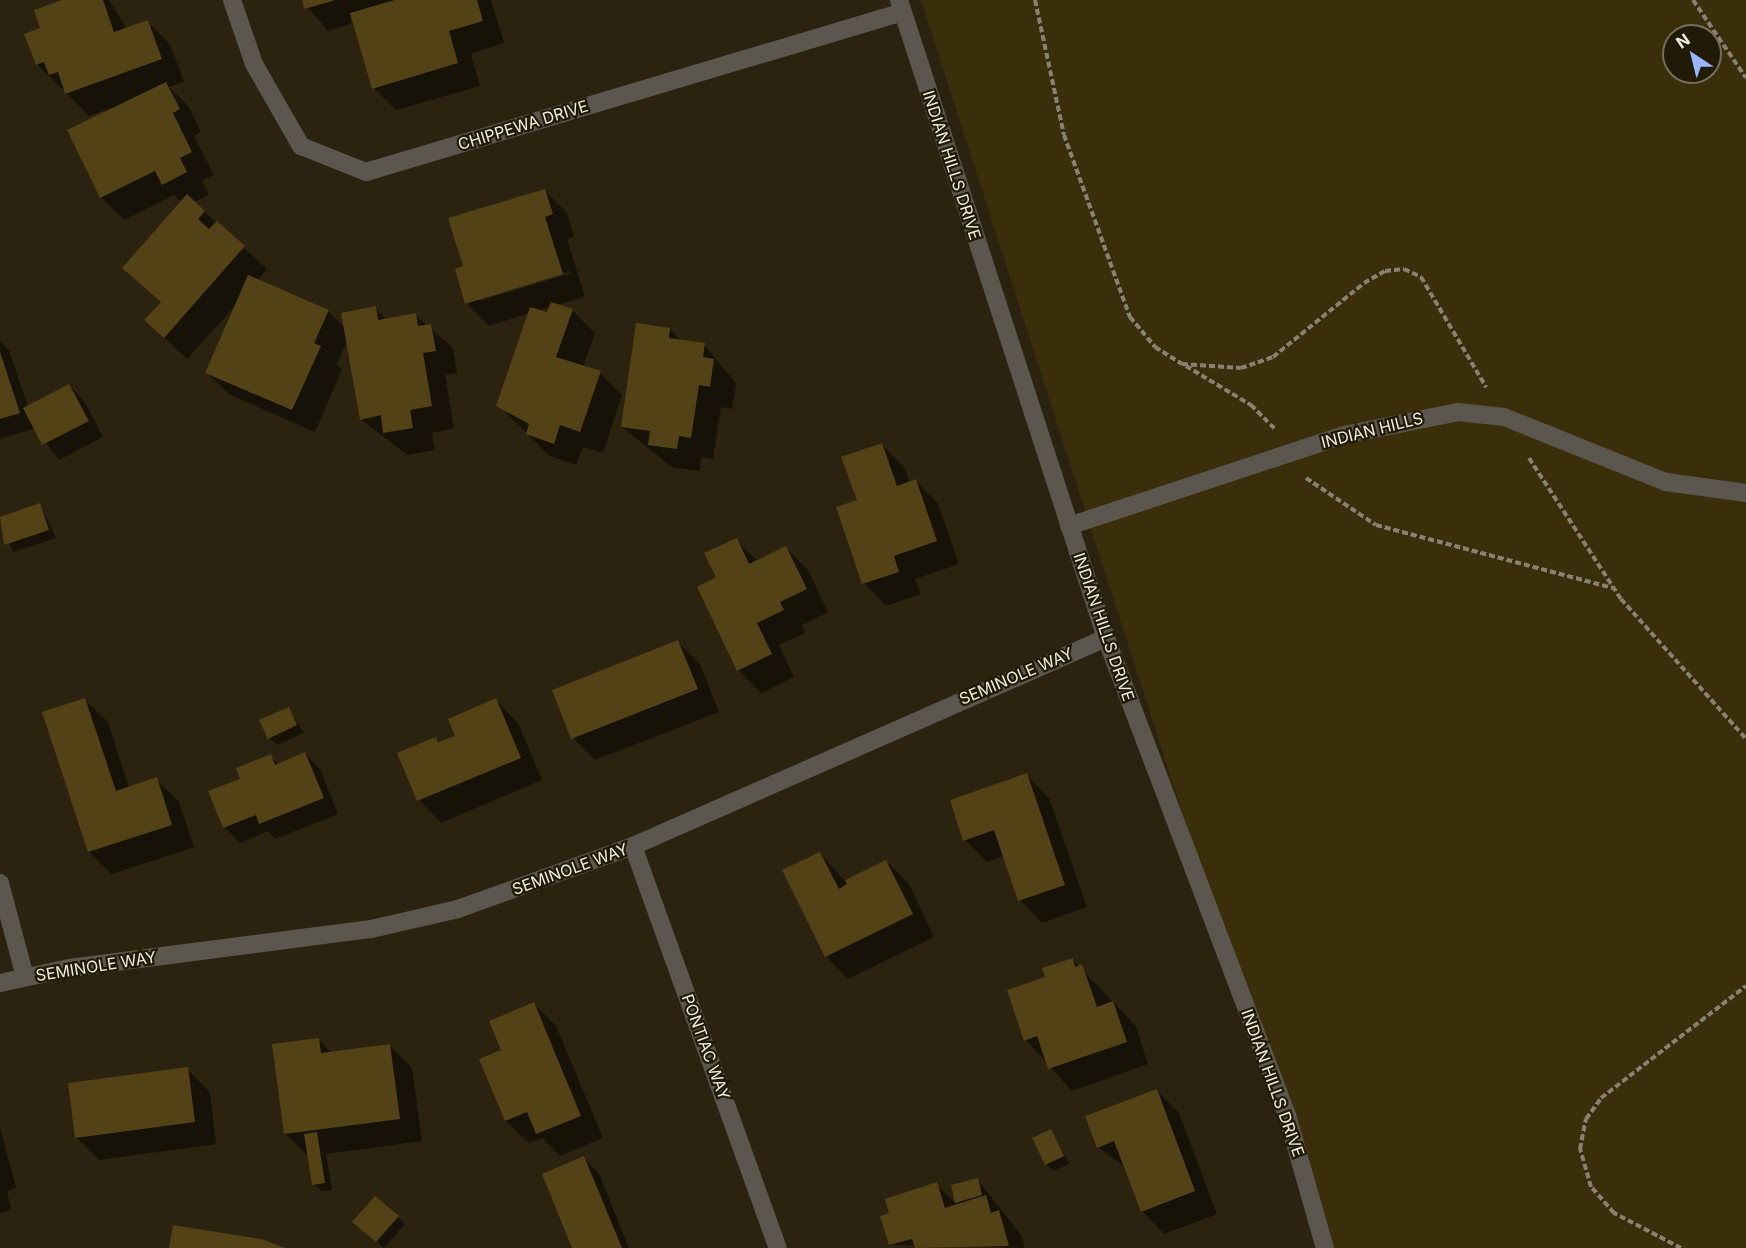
<!DOCTYPE html>
<html>
<head>
<meta charset="utf-8">
<style>
	body { margin:0 }
	#map { position:relative; width:1746px; height:1248px; overflow:hidden; background:#2b230f; font-family:Inter,sans-serif }
	div>[style] { position:absolute }
	.green>* { inset:0; background:#3b2e0a }
	.shadow>* { inset:0; background:#0007 }
	.building>* { inset:0; background:#534215 }
	.path>* { height:4px; margin-top:-2px; transform-origin:0; background:repeating-linear-gradient(90deg,#898272 0 6px,transparent 0 9px) }
	.minor>* { height:18px; margin:-9px; padding:0 9px; transform-origin:9px; border-radius:9px; background:#5b574e }
	span { translate:-50% -50%; white-space:nowrap; text-align:center; line-height:1.15; -webkit-text-stroke:4.5px #211a06; paint-order:stroke }
	.street-label { font-size:16px; color:#f1ece0 }
	.north { position:absolute; left:1662px; top:24px; width:60px; height:60px; box-sizing:border-box; background:#211a06; border:2px solid #746e5d; border-radius:50%; rotate:325deg; font-size:16px; font-weight:700; line-height:24px; text-align:center; color:#f1ece0 }
	.north::after { content:''; display:block; margin:auto; width:21px; height:27px; background:#9ab5fd; clip-path:polygon(50% 0,100% 100%,50% 72%,0 100%) }
</style>
</head>
<body>
<div id="map">
	<div class="green">
		<i style="clip-path:polygon(evenodd,921px 0,1746px 0,1746px 1248px,1322px 1248px,921px 0,1674px 36px,1710px 36px,1710px 72px,1674px 72px,1674px 36px)"></i>
	</div>
	<div class="shadow">
		<i style="clip-path:polygon(67px 0,109px 0,127px 29px,148px 22px,170px 44px,184px 82px,169px 87px,188px 106px,201px 132px,194px 136px,214px 175px,202px 181px,209px 195px,194px 202px,267px 269px,257px 281px,328px 311px,345px 328px,375px 308px,387px 320px,415px 315px,453px 348px,457px 373px,445px 375px,454px 428px,432px 433px,435px 450px,407px 455px,361px 419px,347px 341px,337px 364px,342px 369px,315px 432px,230px 395px,207px 373px,237px 304px,187px 359px,146px 320px,162px 303px,124px 268px,182px 203px,174px 195px,124px 220px,101px 197px,114px 107px,89px 116px,37px 64px,42px 29px)"></i>
		<i style="clip-path:polygon(302px 0,491px 0,504px 43px,471px 54px,480px 86px,396px 110px,374px 88px,352px 12px,351px 24px,328px 31px)"></i>
		<i style="clip-path:polygon(evenodd,544px 190px,567px 213px,574px 237px,567px 239px,585px 297px,557px 305px,572px 310px,595px 333px,583px 367px,600px 373px,622px 395px,603px 453px,583px 447px,576px 465px,550px 456px,498px 405px,530px 313px,489px 326px,466px 303px,464px 267px,544px 190px,570px 271px,571px 273px,479px 301px,479px 298px,570px 271px,544px 190px,550px 307px,548px 314px,538px 311px,550px 307px)"></i>
		<i style="clip-path:polygon(670px 329px,682px 342px,704px 345px,736px 383px,732px 409px,721px 407px,713px 459px,701px 457px,700px 471px,672px 467px,622px 427px)"></i>
		<i style="clip-path:polygon(0 341px,9px 350px,28px 407px,69px 385px,84px 401px,103px 437px,59px 460px,35px 428px,0 439px)"></i>
		<i style="clip-path:polygon(882px 445px,904px 467px,910px 483px,916px 481px,938px 504px,959px 564px,915px 579px,921px 594px,886px 606px,864px 583px,859px 501px)"></i>
		<i style="clip-path:polygon(40px 505px,56px 538px,13px 552px,0 518px)"></i>
		<i style="clip-path:polygon(736px 540px,757px 561px,786px 548px,808px 570px,828px 612px,802px 625px,805px 633px,779px 645px,794px 677px,761px 693px,738px 670px,718px 578px)"></i>
		<i style="clip-path:polygon(678px 642px,700px 664px,719px 712px,595px 760px,573px 738px)"></i>
		<i style="clip-path:polygon(85px 700px,108px 722px,129px 788px,156px 779px,179px 802px,194px 847px,112px 874px,89px 852px)"></i>
		<i style="clip-path:polygon(496px 700px,518px 723px,542px 780px,441px 823px,419px 800px,436px 738px,441px 743px,456px 736px)"></i>
		<i style="clip-path:polygon(288px 708px,304px 733px,277px 745px,269px 738px)"></i>
		<i style="clip-path:polygon(305px 754px,320px 769px,338px 814px,275px 839px,268px 831px,240px 843px,225px 827px,210px 792px,242px 780px,270px 756px,279px 765px)"></i>
		<i style="clip-path:polygon(1026px 775px,1049px 798px,1087px 907px,1042px 923px,1020px 900px,1004px 856px,987px 862px,965px 840px)"></i>
		<i style="clip-path:polygon(820px 853px,845px 881px,886px 861px,909px 884px,934px 937px,848px 979px,826px 956px)"></i>
		<i style="clip-path:polygon(1072px 959px,1136px 1026px,1148px 1064px,1072px 1091px,1026px 1040px,1047px 978px)"></i>
		<i style="clip-path:polygon(534px 1004px,556px 1026px,603px 1138px,560px 1156px,542px 1138px,529px 1143px,506px 1121px,481px 1060px,502px 1051px)"></i>
		<i style="clip-path:polygon(318px 1039px,332px 1053px,390px 1046px,412px 1068px,422px 1141px,326px 1154px,332px 1190px,321px 1191px,314px 1184px,308px 1156px,285px 1133px)"></i>
		<i style="clip-path:polygon(187px 1069px,210px 1092px,216px 1144px,99px 1160px,76px 1137px)"></i>
		<i style="clip-path:polygon(1156px 1090px,1179px 1113px,1217px 1214px,1164px 1234px,1142px 1211px,1125px 1167px,1098px 1147px)"></i>
		<i style="clip-path:polygon(0 1127px,16px 1188px,7px 1191px,11px 1210px,0 1213px)"></i>
		<i style="clip-path:polygon(1050px 1131px,1070px 1164px,1053px 1171px,1046px 1164px)"></i>
		<i style="clip-path:polygon(583px 1158px,599px 1173px,629px 1248px,574px 1248px)"></i>
		<i style="clip-path:polygon(977px 1179px,1021px 1235px,1025px 1248px,890px 1245px,882px 1217px,936px 1184px,957px 1205px,953px 1186px)"></i>
		<i style="clip-path:polygon(398px 1217px,405px 1224px,384px 1248px,362px 1229px)"></i>
	</div>
	<div class="building">
		<i style="clip-path:polygon(62px 0,103px 0,114px 32px,148px 20px,162px 59px,65px 94px,58px 72px,49px 75px,44px 62px,36px 65px,24px 34px,40px 28px,34px 10px)"></i>
		<i style="clip-path:polygon(302px 0,333px 0,333px 1px,304px 9px)"></i>
		<i style="clip-path:polygon(395px 0,477px 0,483px 21px,449px 31px,458px 63px,372px 89px,350px 13px)"></i>
		<i style="clip-path:polygon(166px 82px,180px 109px,173px 113px,192px 152px,180px 158px,187px 172px,162px 185px,155px 171px,100px 198px,67px 130px)"></i>
		<i style="clip-path:polygon(545px 189px,553px 214px,545px 217px,563px 274px,465px 304px,455px 269px,463px 266px,448px 218px)"></i>
		<i style="clip-path:polygon(187px 194px,205px 211px,198px 219px,209px 229px,217px 221px,245px 246px,164px 338px,144px 320px,161px 302px,122px 268px)"></i>
		<i style="clip-path:polygon(248px 275px,329px 310px,314px 343px,321px 346px,292px 410px,205px 373px)"></i>
		<i style="clip-path:polygon(551px 302px,573px 309px,556px 357px,601px 371px,580px 432px,560px 425px,554px 444px,526px 434px,529px 424px,496px 406px,530px 307px,547px 312px)"></i>
		<i style="clip-path:polygon(376px 306px,378px 320px,416px 313px,418px 326px,431px 324px,436px 351px,423px 353px,432px 406px,410px 410px,413px 428px,383px 433px,381px 415px,360px 420px,341px 313px)"></i>
		<i style="clip-path:polygon(636px 323px,670px 328px,669px 338px,705px 343px,703px 357px,714px 359px,710px 387px,699px 385px,691px 438px,679px 436px,677px 449px,648px 445px,650px 431px,621px 427px)"></i>
		<i style="clip-path:polygon(0 352px,20px 413px,0 419px)"></i>
		<i style="clip-path:polygon(69px 384px,89px 421px,42px 445px,23px 408px)"></i>
		<i style="clip-path:polygon(882px 443px,897px 486px,916px 479px,937px 541px,894px 556px,899px 572px,862px 584px,836px 507px,857px 500px,841px 457px)"></i>
		<i style="clip-path:polygon(40px 503px,49px 530px,4px 545px,0 517px)"></i>
		<i style="clip-path:polygon(737px 538px,749px 564px,786px 546px,807px 589px,780px 602px,784px 610px,757px 623px,772px 654px,737px 671px,697px 587px,716px 577px,704px 553px)"></i>
		<i style="clip-path:polygon(678px 640px,698px 689px,571px 739px,552px 690px)"></i>
		<i style="clip-path:polygon(85px 698px,116px 791px,157px 777px,172px 825px,88px 852px,42px 712px)"></i>
		<i style="clip-path:polygon(496px 698px,521px 758px,417px 801px,397px 753px,436px 737px,438px 742px,455px 736px,448px 719px)"></i>
		<i style="clip-path:polygon(289px 707px,297px 725px,268px 739px,259px 720px)"></i>
		<i style="clip-path:polygon(305px 752px,324px 798px,259px 824px,256px 815px,223px 828px,208px 791px,240px 779px,236px 768px,271px 754px,275px 765px)"></i>
		<i style="clip-path:polygon(1027px 773px,1065px 885px,1018px 901px,994px 830px,963px 841px,950px 800px)"></i>
		<i style="clip-path:polygon(820px 852px,839px 889px,847px 884px,845px 880px,886px 860px,913px 914px,825px 957px,782px 870px)"></i>
		<i style="clip-path:polygon(1073px 958px,1075px 967px,1082px 964px,1097px 1007px,1113px 1001px,1127px 1042px,1048px 1069px,1037px 1036px,1024px 1041px,1007px 990px,1045px 977px,1042px 968px)"></i>
		<i style="clip-path:polygon(534px 1002px,581px 1116px,536px 1134px,527px 1112px,505px 1121px,479px 1059px,501px 1050px,489px 1021px)"></i>
		<i style="clip-path:polygon(319px 1038px,321px 1053px,390px 1044px,400px 1119px,284px 1134px,272px 1044px)"></i>
		<i style="clip-path:polygon(188px 1067px,195px 1122px,75px 1138px,68px 1083px)"></i>
		<i style="clip-path:polygon(1157px 1089px,1195px 1191px,1141px 1212px,1114px 1141px,1097px 1148px,1085px 1116px)"></i>
		<i style="clip-path:polygon(1051px 1129px,1064px 1156px,1045px 1165px,1032px 1138px)"></i>
		<i style="clip-path:polygon(317px 1132px,325px 1183px,312px 1185px,304px 1134px)"></i>
		<i style="clip-path:polygon(584px 1156px,622px 1248px,572px 1248px,542px 1174px)"></i>
		<i style="clip-path:polygon(978px 1178px,982px 1195px,955px 1203px,951px 1185px)"></i>
		<i style="clip-path:polygon(937px 1182px,945px 1208px,986px 1195px,991px 1213px,999px 1210px,1009px 1246px,915px 1248px,912px 1239px,889px 1245px,880px 1216px,889px 1213px,885px 1199px)"></i>
		<i style="clip-path:polygon(375px 1196px,399px 1216px,376px 1242px,352px 1222px)"></i>
		<i style="clip-path:polygon(173px 1225px,261px 1239px,285px 1248px,169px 1248px)"></i>
	</div>
	<div class="path">
		<i style="left:1035px;top:0;width:138px;rotate:77.9deg"></i>
		<i style="left:1064px;top:135px;width:194px;rotate:70.1deg"></i>
		<i style="left:1130px;top:317px;width:39px;rotate:50deg"></i>
		<i style="left:1155px;top:347px;width:32px;rotate:32deg"></i>
		<i style="left:1182px;top:364px;width:59px;rotate:3.9deg"></i>
		<i style="left:1241px;top:368px;width:34px;rotate:-19deg"></i>
		<i style="left:1273px;top:357px;width:117px;rotate:-39.1deg"></i>
		<i style="left:1364px;top:283px;width:24px;rotate:-30deg"></i>
		<i style="left:1385px;top:271px;width:19px;rotate:-6deg"></i>
		<i style="left:1404px;top:269px;width:19px;rotate:25deg"></i>
		<i style="left:1421px;top:277px;width:128px;rotate:59.4deg"></i>
		<i style="left:1693px;top:0;width:94px;rotate:55.8deg"></i>
		<i style="left:1186px;top:366px;width:76px;rotate:31deg"></i>
		<i style="left:1251px;top:405px;width:34px;rotate:45deg"></i>
		<i style="left:1529px;top:458px;width:168px;rotate:56.9deg"></i>
		<i style="left:1621px;top:599px;width:188px;rotate:48.2deg"></i>
		<i style="left:1306px;top:478px;width:84px;rotate:33.9deg"></i>
		<i style="left:1376px;top:525px;width:245px;rotate:14.9deg"></i>
		<i style="left:1681px;top:1248px;width:76px;rotate:-152.4deg"></i>
		<i style="left:1614px;top:1213px;width:35px;rotate:-131deg"></i>
		<i style="left:1591px;top:1187px;width:40px;rotate:-106deg"></i>
		<i style="left:1580px;top:1149px;width:31px;rotate:-79deg"></i>
		<i style="left:1586px;top:1119px;width:26px;rotate:-54deg"></i>
		<i style="left:1601px;top:1098px;width:183px;rotate:-37.7deg"></i>
	</div>
	<div class="minor">
		<i style="left:232px;top:0;width:68px;rotate:71deg"></i>
		<i style="left:254px;top:64px;width:95px;rotate:60.2deg"></i>
		<i style="left:301px;top:146px;width:70px;rotate:21.8deg"></i>
		<i style="left:366px;top:172px;width:560px;rotate:-16.59deg"></i>
		<i style="left:899px;top:0;width:671px;rotate:72.02deg"></i>
		<i style="left:1106px;top:638px;width:510px;rotate:69.22deg"></i>
		<i style="left:1287px;top:1115px;width:138px;rotate:74.1deg"></i>
		<i style="left:1069px;top:526px;width:290px;rotate:-18.3deg"></i>
		<i style="left:1344px;top:435px;width:116px;rotate:-11.4deg"></i>
		<i style="left:1458px;top:412px;width:46px;rotate:6.2deg"></i>
		<i style="left:1504px;top:417px;width:175px;rotate:21.9deg"></i>
		<i style="left:1666px;top:482px;width:81px;rotate:7.8deg"></i>
		<i style="left:633px;top:846px;width:427px;rotate:70.2deg"></i>
		<i style="left:0;top:883px;width:97px;rotate:75.1deg"></i>
		<i style="left:0;top:983px;width:72px;rotate:-12.1deg"></i>
		<i style="left:70px;top:968px;width:304px;rotate:-7.4deg"></i>
		<i style="left:371px;top:929px;width:89px;rotate:-12.9deg"></i>
		<i style="left:458px;top:909px;width:186px;rotate:-19.8deg"></i>
		<i style="left:633px;top:846px;width:517px;rotate:-23.74deg"></i>
	</div>
	<div class="street-label">
		<span style="left:523px;top:125px;rotate:-17deg">CHIPPEWA DRIVE</span>
		<span style="left:952px;top:165px;rotate:72deg">INDIAN HILLS DRIVE</span>
		<span style="left:1372px;top:430px;rotate:-14deg">INDIAN HILLS</span>
		<span style="left:1104px;top:627px;rotate:71deg">INDIAN HILLS DRIVE</span>
		<span style="left:1016px;top:676px;rotate:-23deg">SEMINOLE WAY</span>
		<span style="left:570px;top:869px;rotate:-20deg">SEMINOLE WAY</span>
		<span style="left:96px;top:966px;rotate:-9deg">SEMINOLE WAY</span>
		<span style="left:706px;top:1047px;rotate:70deg">PONTIAC WAY</span>
		<span style="left:1273px;top:1083px;rotate:70deg">INDIAN HILLS DRIVE</span>
	</div>
	<div class="north">N</div>
</div>
</body>
</html>
